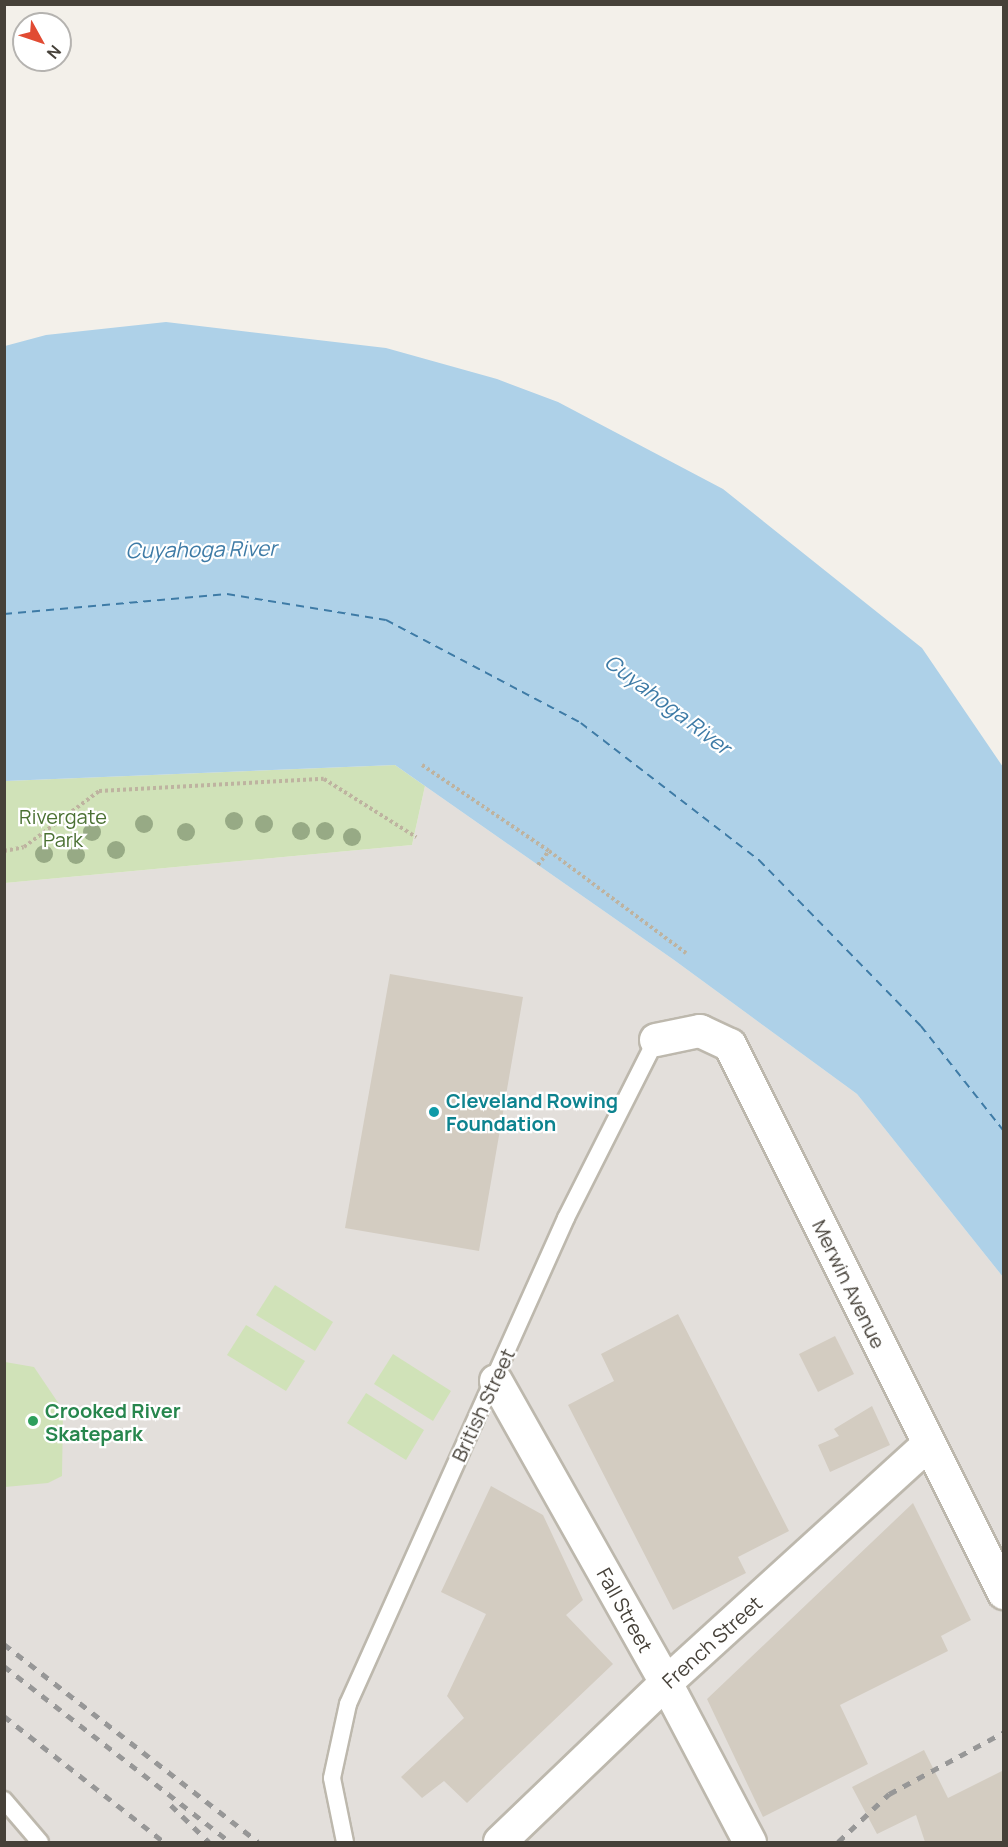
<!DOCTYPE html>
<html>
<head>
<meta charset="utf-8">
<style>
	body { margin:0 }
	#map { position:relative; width:1008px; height:1847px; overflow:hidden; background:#f3f0ea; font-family:Manrope,sans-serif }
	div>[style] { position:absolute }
	.industrial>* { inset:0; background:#e3dfdb }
	.green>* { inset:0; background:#d0e2b8 }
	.water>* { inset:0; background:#aed1e8 }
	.ferry>* { height:1.5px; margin-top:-0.75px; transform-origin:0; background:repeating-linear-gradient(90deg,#3e7ba6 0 8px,transparent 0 14px) }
	.building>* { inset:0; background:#d3ccc1 }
	.path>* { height:4px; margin-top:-2px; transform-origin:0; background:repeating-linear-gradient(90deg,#beb3a0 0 3px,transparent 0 6px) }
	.roads { filter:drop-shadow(2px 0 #bdb8ad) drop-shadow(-2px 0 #bdb8ad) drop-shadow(0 2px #bdb8ad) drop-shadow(0 -2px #bdb8ad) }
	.lane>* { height:16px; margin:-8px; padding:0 8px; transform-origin:8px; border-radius:8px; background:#fff }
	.street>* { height:32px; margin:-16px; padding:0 16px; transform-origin:16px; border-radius:16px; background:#fff }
	.rail>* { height:4.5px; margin-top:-2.25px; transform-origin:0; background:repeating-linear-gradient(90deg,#979797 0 8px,transparent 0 16px) }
	.trees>* { width:18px; height:18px; margin:-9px; border-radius:50%; background:#97aa85 }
	.dots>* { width:16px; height:16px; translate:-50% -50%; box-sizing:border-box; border:3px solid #fff; border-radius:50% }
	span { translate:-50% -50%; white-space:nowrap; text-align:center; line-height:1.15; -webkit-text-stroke:4.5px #fff; paint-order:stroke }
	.park-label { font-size:20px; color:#4b7133 }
	.culture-label { font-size:20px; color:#0d838f; font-weight:700 }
	.left { translate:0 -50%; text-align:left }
	.street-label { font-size:20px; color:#464139 }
	.leisure-label { font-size:20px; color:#27864d; font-weight:700 }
	.water-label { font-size:21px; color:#3e7ba6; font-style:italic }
	.frame { position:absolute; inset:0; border:6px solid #464139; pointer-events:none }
	.north { position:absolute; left:12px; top:12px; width:60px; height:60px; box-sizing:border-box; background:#fff; border:2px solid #b5b3b0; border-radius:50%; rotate:130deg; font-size:16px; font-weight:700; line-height:24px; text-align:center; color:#464139 }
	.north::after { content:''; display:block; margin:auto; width:21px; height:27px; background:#e14b33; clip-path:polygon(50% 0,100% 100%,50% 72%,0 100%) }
</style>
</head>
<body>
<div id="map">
	<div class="industrial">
		<i style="clip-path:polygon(425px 786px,674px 960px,857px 1094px,1003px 1277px,1003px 1842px,5px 1842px,5px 883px,412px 845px)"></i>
	</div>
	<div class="green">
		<i style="clip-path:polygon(395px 765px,425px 786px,412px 845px,5px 883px,6px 781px)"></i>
		<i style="clip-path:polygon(275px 1285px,333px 1322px,315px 1351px,256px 1315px)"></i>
		<i style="clip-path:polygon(246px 1325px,305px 1361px,286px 1391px,227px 1355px)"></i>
		<i style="clip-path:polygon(393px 1354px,451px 1391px,433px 1421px,374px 1384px)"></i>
		<i style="clip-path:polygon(5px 1362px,34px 1367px,63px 1410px,62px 1476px,48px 1483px,5px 1487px)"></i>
		<i style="clip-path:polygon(366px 1393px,424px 1430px,406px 1460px,347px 1423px)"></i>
	</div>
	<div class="water">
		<i style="clip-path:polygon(166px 322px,386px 348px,497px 379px,558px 402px,723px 489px,922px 648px,1003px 767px,1003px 1277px,857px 1094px,674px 960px,395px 765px,6px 781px,5px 838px,5px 346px,46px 335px)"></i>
	</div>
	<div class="ferry">
		<i style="left:4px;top:614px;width:224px;rotate:-5.1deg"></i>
		<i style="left:227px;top:594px;width:161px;rotate:9.3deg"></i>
		<i style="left:386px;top:620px;width:221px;rotate:27.8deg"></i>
		<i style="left:581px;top:723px;width:225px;rotate:37.6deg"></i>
		<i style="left:759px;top:860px;width:232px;rotate:45.7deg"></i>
		<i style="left:921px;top:1026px;width:134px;rotate:51.7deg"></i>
	</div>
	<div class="building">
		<i style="clip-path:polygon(390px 974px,523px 997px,479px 1251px,345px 1228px)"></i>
		<i style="clip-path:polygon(678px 1314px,789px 1531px,738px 1557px,746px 1573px,673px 1610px,568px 1405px,614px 1381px,601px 1354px)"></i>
		<i style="clip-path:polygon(835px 1336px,854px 1374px,818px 1392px,799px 1354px)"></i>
		<i style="clip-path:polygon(872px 1406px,890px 1445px,830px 1472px,818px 1445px,839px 1436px,834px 1429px)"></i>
		<i style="clip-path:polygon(491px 1486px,543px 1515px,583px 1600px,566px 1615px,613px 1664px,467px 1803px,444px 1781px,422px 1798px,401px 1777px,464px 1718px,447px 1696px,486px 1614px,441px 1592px)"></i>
		<i style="clip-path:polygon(913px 1503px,971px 1620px,941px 1636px,948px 1651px,840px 1705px,868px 1764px,763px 1817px,707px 1699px)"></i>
		<i style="clip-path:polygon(924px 1750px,948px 1798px,1004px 1770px,1004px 1842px,925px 1842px,916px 1815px,877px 1834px,852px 1787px)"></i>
	</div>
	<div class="path">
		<i style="left:422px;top:765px;width:153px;rotate:34.1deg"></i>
		<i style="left:549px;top:851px;width:171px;rotate:36.7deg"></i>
		<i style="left:4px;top:851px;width:20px;rotate:-11deg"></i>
		<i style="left:24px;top:847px;width:94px;rotate:-36.7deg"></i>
		<i style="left:99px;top:791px;width:225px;rotate:-3.1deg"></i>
		<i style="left:324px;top:779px;width:109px;rotate:32.2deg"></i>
		<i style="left:538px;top:865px;width:18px;rotate:-52deg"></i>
	</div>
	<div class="roads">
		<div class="lane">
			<i style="left:4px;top:1800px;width:55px;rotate:49.4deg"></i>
			<i style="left:345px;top:1842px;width:65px;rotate:-101.5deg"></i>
			<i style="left:332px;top:1778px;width:76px;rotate:-77.8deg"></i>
			<i style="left:348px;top:1704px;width:533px;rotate:-65.84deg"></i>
			<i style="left:566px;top:1218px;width:199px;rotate:-63.2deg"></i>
		</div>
		<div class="street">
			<i style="left:656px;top:1040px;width:45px;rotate:-11.6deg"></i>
			<i style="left:700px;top:1031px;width:33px;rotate:25deg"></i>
			<i style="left:730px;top:1045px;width:613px;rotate:63.43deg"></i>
			<i style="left:496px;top:1381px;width:347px;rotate:60.6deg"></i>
			<i style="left:666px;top:1683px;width:180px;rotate:62.2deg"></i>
			<i style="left:500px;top:1842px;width:230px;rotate:-43.8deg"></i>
			<i style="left:666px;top:1683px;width:354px;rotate:-42.3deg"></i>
		</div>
	</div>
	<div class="rail">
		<i style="left:4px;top:1644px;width:322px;rotate:37.9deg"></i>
		<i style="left:4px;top:1666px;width:286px;rotate:37.9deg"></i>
		<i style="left:4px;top:1716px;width:204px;rotate:38.2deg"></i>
		<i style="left:171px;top:1805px;width:53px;rotate:44.2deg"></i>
		<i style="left:838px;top:1842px;width:70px;rotate:-43.3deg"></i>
		<i style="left:889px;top:1794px;width:131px;rotate:-28.3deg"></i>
	</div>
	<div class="trees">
		<i style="left:234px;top:821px"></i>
		<i style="left:144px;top:824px"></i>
		<i style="left:264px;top:824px"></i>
		<i style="left:301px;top:831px"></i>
		<i style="left:325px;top:831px"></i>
		<i style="left:92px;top:832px"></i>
		<i style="left:186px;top:832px"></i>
		<i style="left:352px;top:837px"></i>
		<i style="left:116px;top:850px"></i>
		<i style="left:44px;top:854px"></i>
		<i style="left:76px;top:855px"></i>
	</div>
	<div class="dots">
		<i style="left:434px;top:1112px;background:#0f9aa8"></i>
		<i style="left:33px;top:1421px;background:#2e9e5b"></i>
	</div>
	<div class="park-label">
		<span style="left:63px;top:828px">Rivergate<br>Park</span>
	</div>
	<div class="culture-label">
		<span class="left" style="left:446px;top:1112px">Cleveland Rowing<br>Foundation</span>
	</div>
	<div class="street-label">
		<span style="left:849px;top:1284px;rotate:64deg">Merwin Avenue</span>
		<span style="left:483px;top:1405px;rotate:-65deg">British Street</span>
		<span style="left:625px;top:1610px;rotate:61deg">Fall Street</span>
		<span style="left:712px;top:1642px;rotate:-42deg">French Street</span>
	</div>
	<div class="leisure-label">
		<span class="left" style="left:45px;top:1422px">Crooked River<br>Skatepark</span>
	</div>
	<div class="water-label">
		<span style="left:201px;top:549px;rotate:-1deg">Cuyahoga River</span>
		<span style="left:668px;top:704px;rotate:37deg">Cuyahoga River</span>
	</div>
	<div class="frame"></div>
	<div class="north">N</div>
</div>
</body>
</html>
